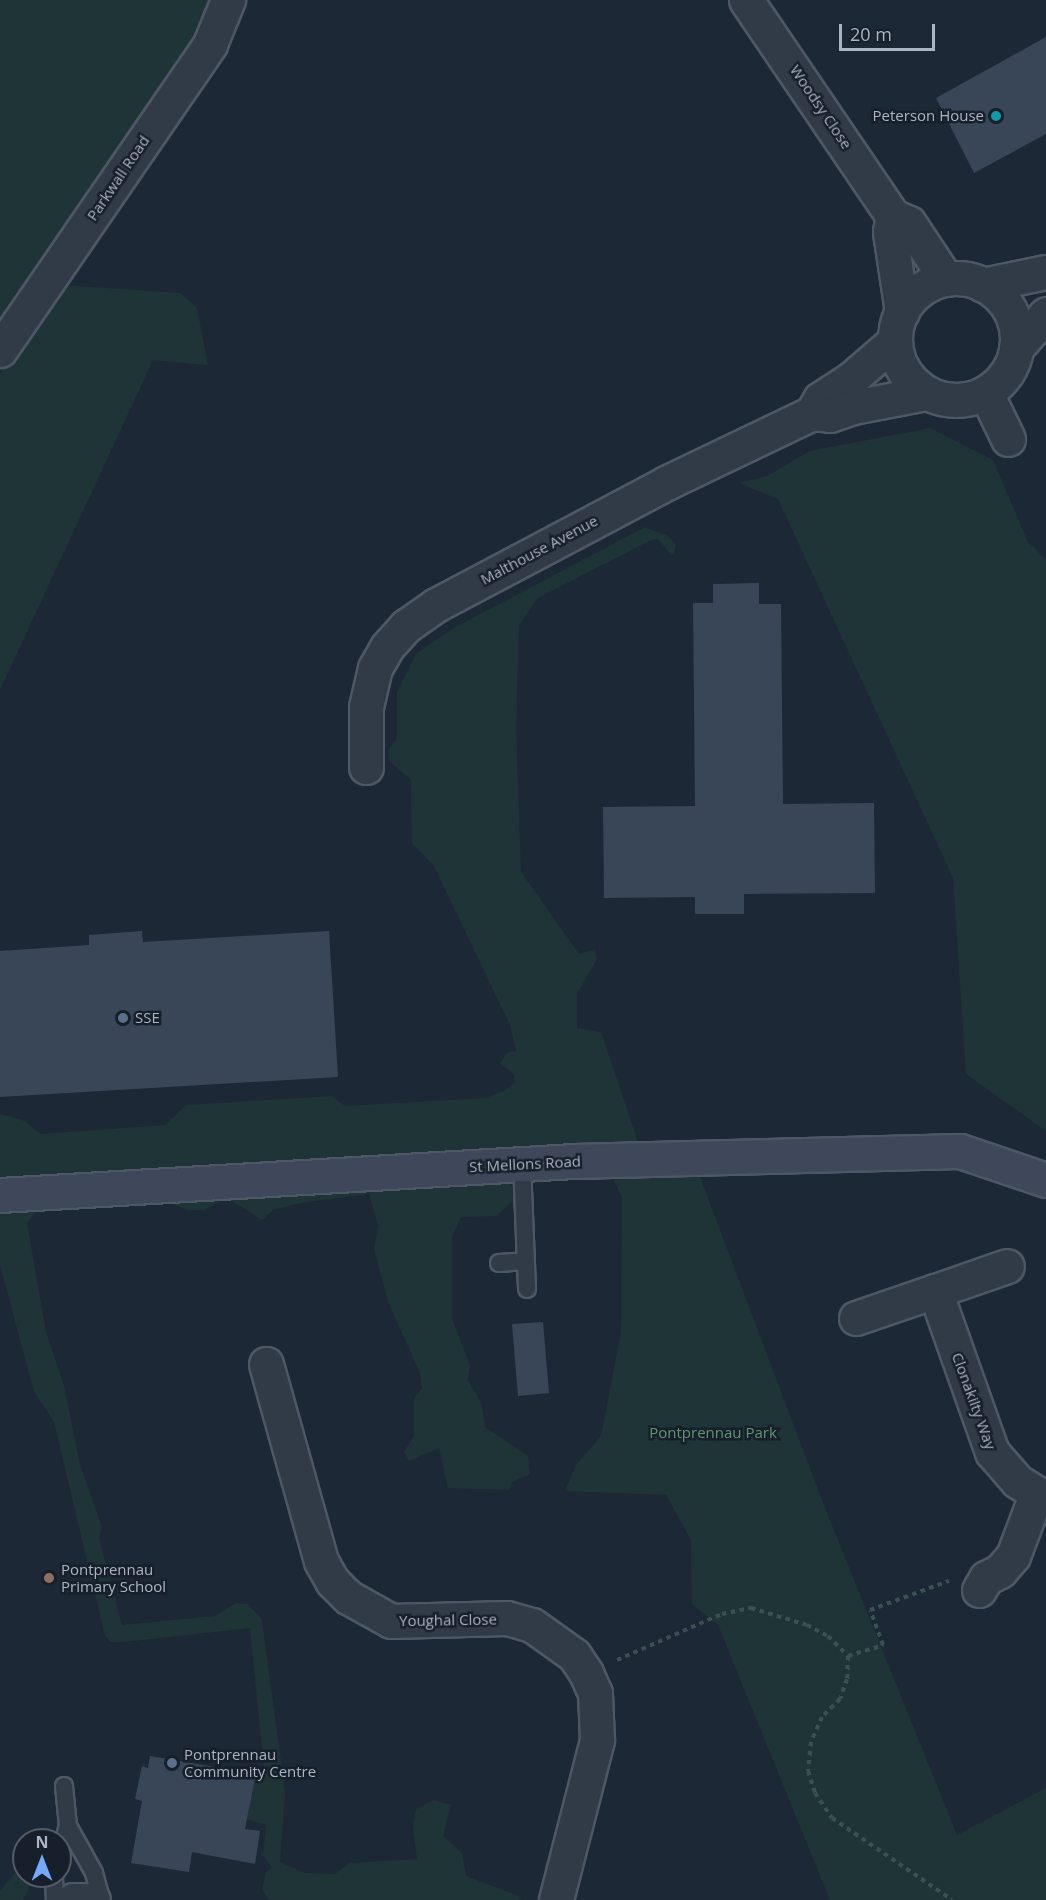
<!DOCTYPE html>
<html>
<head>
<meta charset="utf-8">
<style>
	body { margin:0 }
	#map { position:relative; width:1046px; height:1900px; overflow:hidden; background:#1d2836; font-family:"Open Sans",sans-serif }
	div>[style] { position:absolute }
	.green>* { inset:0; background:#1f3437 }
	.building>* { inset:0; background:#394657 }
	.path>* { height:4px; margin-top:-2px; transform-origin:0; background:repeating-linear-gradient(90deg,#3a5052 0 4.5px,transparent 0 9px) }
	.roads { filter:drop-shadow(2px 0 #4e5765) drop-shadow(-2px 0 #4e5765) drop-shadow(0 2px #4e5765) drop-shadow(0 -2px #4e5765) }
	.service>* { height:16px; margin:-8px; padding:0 8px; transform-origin:8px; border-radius:8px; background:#313a47 }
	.minor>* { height:33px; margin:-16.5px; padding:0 16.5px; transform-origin:16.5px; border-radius:16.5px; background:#313a47 }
	.minor>.ring { margin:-16.5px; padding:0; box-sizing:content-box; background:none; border:33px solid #313a47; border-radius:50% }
	.tertiary>* { height:33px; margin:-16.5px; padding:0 16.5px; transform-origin:16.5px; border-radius:16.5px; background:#313a47 }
	.secondary>* { height:33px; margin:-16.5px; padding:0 16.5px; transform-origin:16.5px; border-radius:16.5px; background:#3e485a }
	.dots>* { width:16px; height:16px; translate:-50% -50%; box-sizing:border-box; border:3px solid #171f2b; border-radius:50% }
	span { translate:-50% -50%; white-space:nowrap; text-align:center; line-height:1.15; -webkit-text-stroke:5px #171f2b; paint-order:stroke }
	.street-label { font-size:15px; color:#aab4c4 }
	.poi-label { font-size:15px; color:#aab4c4 }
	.right { translate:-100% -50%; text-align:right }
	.left { translate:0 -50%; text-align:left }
	.park-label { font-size:15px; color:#61956e }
	.north { position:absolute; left:12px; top:1828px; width:60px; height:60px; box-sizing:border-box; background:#171f2b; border:2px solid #525b68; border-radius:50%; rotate:0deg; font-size:16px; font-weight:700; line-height:24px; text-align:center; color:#aab4c4 }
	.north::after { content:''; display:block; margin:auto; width:21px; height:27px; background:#75a9fe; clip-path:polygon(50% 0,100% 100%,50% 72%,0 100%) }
	.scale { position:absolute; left:839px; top:24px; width:96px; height:27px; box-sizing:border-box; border:3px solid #aab4c4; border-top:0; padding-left:8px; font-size:18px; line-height:21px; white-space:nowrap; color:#aab4c4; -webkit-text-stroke:4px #171f2b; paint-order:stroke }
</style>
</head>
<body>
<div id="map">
	<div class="green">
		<i style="clip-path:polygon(0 0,212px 0,176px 71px,0 331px)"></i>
		<i style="clip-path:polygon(62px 285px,180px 293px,197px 308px,208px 365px,153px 360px,0 690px,0 374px)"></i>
		<i style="clip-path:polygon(930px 428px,993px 460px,1028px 542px,1046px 560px,1046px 1131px,966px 1074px,953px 878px,778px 499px,739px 483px,767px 476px,810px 451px)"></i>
		<i style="clip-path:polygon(645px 527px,668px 536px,676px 545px,674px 553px,671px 555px,658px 539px,651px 540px,538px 598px,519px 625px,516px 728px,521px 872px,579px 954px,595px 949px,597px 959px,577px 994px,577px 1028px,600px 1032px,603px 1038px,641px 1151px,496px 1174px,512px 1186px,513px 1201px,496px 1216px,461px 1217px,452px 1236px,452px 1319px,470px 1365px,468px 1380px,482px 1405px,485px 1427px,528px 1456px,530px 1474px,512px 1482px,509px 1490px,448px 1488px,439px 1448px,409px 1461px,404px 1452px,414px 1436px,414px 1398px,422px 1389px,420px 1373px,388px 1302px,374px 1249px,378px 1225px,369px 1194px,300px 1203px,273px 1210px,262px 1220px,227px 1198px,204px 1210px,187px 1210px,166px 1201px,36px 1212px,27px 1223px,46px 1332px,64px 1386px,80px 1465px,102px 1527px,99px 1538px,122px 1625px,215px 1616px,236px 1603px,248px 1604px,262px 1620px,285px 1792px,280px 1862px,305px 1873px,335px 1874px,350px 1863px,417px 1859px,413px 1827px,416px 1809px,434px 1800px,451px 1805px,443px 1836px,462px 1853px,466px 1876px,517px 1895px,521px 1900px,269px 1900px,262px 1889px,266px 1872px,272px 1868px,263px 1855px,266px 1825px,247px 1819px,256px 1774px,265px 1778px,250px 1628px,124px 1642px,111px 1642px,105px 1636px,54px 1422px,34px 1392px,0 1265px,0 1114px,25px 1121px,41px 1134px,165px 1125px,186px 1105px,331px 1096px,345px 1106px,486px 1098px,506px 1090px,515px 1082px,514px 1075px,500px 1063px,508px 1052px,516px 1051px,510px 1025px,434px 866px,412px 843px,411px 780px,389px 761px,388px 750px,397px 739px,397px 692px,416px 654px,452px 629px)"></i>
		<i style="clip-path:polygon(608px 1168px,699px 1174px,823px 1503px,957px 1835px,1046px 1788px,1046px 1900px,830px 1900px,718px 1625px,692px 1604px,691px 1540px,666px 1495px,565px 1491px,576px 1465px,601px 1436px,621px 1332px,622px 1198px)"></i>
		<i style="clip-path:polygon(22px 1847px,24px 1876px,31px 1876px,28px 1890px,23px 1900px,0 1900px,0 1891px,21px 1866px)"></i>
	</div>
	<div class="building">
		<i style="clip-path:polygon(1046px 37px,1046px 134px,974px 173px,936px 98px)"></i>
		<i style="clip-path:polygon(759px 583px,759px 604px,781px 604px,783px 804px,874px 803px,875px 893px,744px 894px,744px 914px,695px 914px,695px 897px,604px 898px,603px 807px,695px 806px,693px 603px,713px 603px,713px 584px)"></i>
		<i style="clip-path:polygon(142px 931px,143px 942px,329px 931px,338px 1077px,0 1097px,0 951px,89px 945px,89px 935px)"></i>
		<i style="clip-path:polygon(543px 1322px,549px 1393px,518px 1396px,512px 1324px)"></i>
		<i style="clip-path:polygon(150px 1756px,256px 1774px,245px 1829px,260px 1831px,255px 1864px,192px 1852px,189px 1872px,131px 1863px,142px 1801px,135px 1799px,142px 1766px,148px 1768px)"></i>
	</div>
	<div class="path">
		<i style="left:848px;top:1656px;width:37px;rotate:-17deg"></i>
		<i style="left:883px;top:1645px;width:37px;rotate:-110deg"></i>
		<i style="left:870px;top:1610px;width:84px;rotate:-20.2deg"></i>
		<i style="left:617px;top:1660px;width:115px;rotate:-23.7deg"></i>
		<i style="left:722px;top:1614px;width:30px;rotate:-12deg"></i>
		<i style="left:751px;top:1608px;width:59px;rotate:16.9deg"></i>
		<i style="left:807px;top:1625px;width:24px;rotate:28deg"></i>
		<i style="left:828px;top:1636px;width:28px;rotate:45deg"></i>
		<i style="left:848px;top:1656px;width:23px;rotate:92deg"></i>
		<i style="left:847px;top:1679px;width:21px;rotate:109deg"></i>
		<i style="left:840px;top:1699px;width:25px;rotate:135deg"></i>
		<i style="left:822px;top:1717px;width:27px;rotate:114deg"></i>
		<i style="left:811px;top:1742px;width:29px;rotate:96deg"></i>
		<i style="left:808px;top:1771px;width:23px;rotate:72deg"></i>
		<i style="left:815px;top:1793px;width:30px;rotate:56deg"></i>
		<i style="left:832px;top:1818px;width:145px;rotate:34.3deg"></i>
	</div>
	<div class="roads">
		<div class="service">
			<i style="left:522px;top:1164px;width:125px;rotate:87.7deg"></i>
			<i style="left:499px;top:1263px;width:27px;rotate:-4deg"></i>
			<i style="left:64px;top:1786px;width:40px;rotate:84.3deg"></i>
			<i style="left:68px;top:1826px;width:54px;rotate:61deg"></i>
			<i style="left:94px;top:1873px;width:28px;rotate:75deg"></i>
			<i style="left:60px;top:1855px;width:30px;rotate:-75deg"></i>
			<i style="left:54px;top:1876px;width:24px;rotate:88deg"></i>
		</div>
		<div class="minor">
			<i style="left:746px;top:0;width:261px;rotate:55.8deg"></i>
			<i style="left:893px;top:216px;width:17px;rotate:24deg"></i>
			<i style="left:909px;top:223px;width:67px;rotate:56.5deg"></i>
			<i style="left:893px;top:216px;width:16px;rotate:101deg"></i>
			<i style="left:890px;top:232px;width:81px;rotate:81.5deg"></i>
			<i class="ring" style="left:895px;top:278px;width:89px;height:89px"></i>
			<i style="left:983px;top:285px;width:64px;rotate:-11.7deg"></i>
			<i style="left:1016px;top:348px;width:45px;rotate:-48.6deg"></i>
			<i style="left:0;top:350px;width:371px;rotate:-55.5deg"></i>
			<i style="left:210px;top:44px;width:48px;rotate:-67.8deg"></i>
			<i style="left:986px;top:393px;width:51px;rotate:64.4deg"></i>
			<i style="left:812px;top:413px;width:16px;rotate:-60deg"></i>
			<i style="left:820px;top:399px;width:37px;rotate:-33deg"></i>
			<i style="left:851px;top:379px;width:58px;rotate:-40.8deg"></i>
			<i style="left:366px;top:767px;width:60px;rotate:-90deg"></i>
			<i style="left:366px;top:707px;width:40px;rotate:-77deg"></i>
			<i style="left:375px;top:668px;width:24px;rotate:-60deg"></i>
			<i style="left:387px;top:647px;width:28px;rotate:-48deg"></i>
			<i style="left:406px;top:626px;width:37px;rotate:-35deg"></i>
			<i style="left:436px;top:605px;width:260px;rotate:-27.9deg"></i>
			<i style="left:666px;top:483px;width:162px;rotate:-25.6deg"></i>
			<i style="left:812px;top:413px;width:18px;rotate:6deg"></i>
			<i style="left:830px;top:415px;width:24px;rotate:-19deg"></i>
			<i style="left:853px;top:407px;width:74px;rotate:-10.9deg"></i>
			<i style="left:935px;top:1291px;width:76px;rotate:-19.1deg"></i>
			<i style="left:856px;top:1318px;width:83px;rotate:-18.9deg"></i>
			<i style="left:935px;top:1291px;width:171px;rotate:70.5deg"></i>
			<i style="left:992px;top:1452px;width:38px;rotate:49deg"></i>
			<i style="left:1017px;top:1481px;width:34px;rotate:32deg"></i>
			<i style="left:266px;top:1364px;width:205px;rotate:74.4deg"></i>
			<i style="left:321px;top:1561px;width:23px;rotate:61deg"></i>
			<i style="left:332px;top:1581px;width:23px;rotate:45deg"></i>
			<i style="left:348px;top:1597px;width:49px;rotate:29.2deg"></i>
			<i style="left:391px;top:1621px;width:116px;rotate:-1.5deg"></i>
			<i style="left:507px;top:1618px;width:26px;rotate:16deg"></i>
			<i style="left:532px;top:1625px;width:52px;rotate:35.5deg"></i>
			<i style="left:574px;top:1655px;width:22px;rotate:56deg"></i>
			<i style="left:586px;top:1673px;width:22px;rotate:66deg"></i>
			<i style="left:595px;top:1693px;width:47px;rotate:87.6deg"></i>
			<i style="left:597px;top:1740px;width:165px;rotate:104.4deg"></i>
			<i style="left:979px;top:1590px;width:14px;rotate:-60deg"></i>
			<i style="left:986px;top:1578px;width:16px;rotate:-27deg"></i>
			<i style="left:1000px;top:1571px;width:20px;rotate:-49deg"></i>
			<i style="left:1013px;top:1556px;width:65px;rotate:-69.3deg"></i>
		</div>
		<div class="tertiary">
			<i style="left:73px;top:1900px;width:20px"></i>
		</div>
		<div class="secondary">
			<i style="left:0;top:1195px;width:575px;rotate:-3.39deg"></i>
			<i style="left:574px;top:1161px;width:386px;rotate:-1.5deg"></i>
			<i style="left:960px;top:1151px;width:91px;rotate:18.6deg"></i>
		</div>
	</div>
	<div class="dots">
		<i style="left:996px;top:116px;background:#0f9aa8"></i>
		<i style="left:123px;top:1018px;background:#5c6f8a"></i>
		<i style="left:49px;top:1578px;background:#8d6e63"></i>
		<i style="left:172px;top:1763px;background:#5c6f8a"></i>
	</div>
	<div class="street-label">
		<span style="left:821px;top:107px;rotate:56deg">Woodsy Close</span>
		<span style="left:118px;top:178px;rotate:-56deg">Parkwall Road</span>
		<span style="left:539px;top:550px;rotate:-28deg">Malthouse Avenue</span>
		<span style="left:525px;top:1164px;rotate:-3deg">St Mellons Road</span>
		<span style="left:974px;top:1401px;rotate:70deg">Clonakilty Way</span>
		<span style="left:448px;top:1620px;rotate:-1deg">Youghal Close</span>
	</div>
	<div class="poi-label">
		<span class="right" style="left:984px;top:116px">Peterson House</span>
		<span class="left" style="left:135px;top:1018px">SSE</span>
		<span class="left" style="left:61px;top:1578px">Pontprennau<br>Primary School</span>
		<span class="left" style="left:184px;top:1763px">Pontprennau<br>Community Centre</span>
	</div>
	<div class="park-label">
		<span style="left:713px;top:1433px">Pontprennau Park</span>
	</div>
	<div class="north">N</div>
	<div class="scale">20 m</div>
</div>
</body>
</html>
